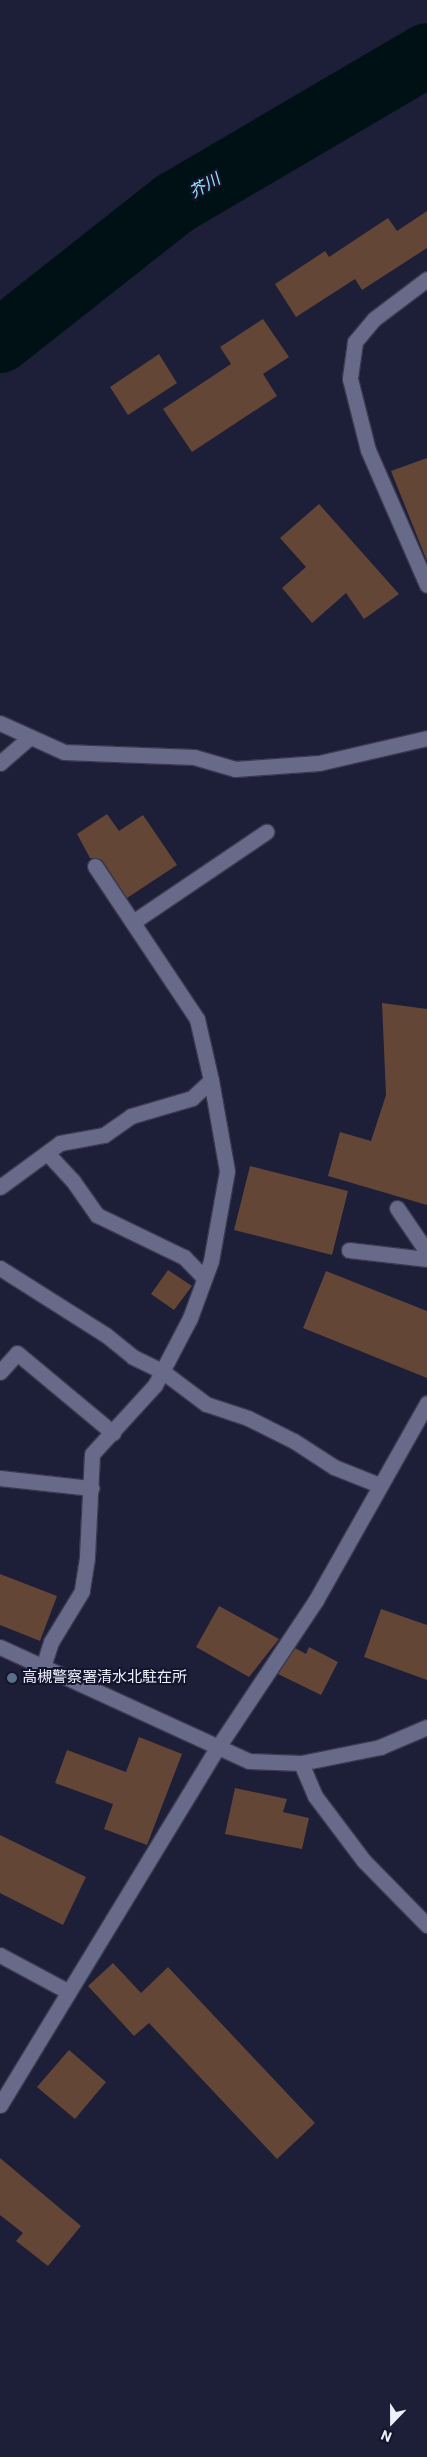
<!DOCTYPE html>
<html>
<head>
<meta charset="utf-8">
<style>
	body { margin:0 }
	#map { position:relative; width:427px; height:2457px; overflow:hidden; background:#1d1e37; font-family:Roboto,"Noto Sans JP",sans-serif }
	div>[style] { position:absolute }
	.river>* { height:64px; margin:-32px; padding:0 32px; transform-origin:32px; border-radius:32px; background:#001116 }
	.building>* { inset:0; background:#644636 }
	.roads { filter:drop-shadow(1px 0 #3b3a4f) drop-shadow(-1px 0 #3b3a4f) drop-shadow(0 1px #3b3a4f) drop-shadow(0 -1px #3b3a4f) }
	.street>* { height:15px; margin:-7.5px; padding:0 7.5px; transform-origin:7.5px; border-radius:7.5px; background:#686a89 }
	.dots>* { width:14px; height:14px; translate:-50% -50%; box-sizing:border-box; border:2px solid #14142d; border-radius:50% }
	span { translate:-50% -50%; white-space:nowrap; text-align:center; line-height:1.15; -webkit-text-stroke:4px #14142d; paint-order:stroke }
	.poi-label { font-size:15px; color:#eef0fe }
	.left { translate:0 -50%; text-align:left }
	.water-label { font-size:16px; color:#9be7f8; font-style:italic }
	.north { position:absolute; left:367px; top:2397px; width:50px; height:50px; -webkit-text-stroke:4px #14142d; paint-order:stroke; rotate:202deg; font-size:14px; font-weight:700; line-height:20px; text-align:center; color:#eef0fe }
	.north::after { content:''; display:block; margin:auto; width:18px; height:22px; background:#eef0fe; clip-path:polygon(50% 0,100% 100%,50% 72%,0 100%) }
</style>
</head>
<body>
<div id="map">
	<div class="river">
		<i style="left:0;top:341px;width:223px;rotate:-38.3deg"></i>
		<i style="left:175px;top:203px;width:292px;rotate:-30.4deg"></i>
	</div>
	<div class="building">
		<i style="clip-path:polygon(427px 211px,427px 248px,362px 290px,355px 279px,296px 317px,275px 284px,325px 251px,329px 257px,388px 218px,397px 231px)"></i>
		<i style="clip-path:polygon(263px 319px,289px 357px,263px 374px,277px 396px,192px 452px,163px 409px,231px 364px,220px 347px)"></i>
		<i style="clip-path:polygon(159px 354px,177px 383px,128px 415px,110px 387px)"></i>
		<i style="clip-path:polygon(427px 458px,427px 561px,391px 471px)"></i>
		<i style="clip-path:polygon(319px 504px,399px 594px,364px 619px,346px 593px,312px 623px,282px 588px,306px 567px,280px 538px)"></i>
		<i style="clip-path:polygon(107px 814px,119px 831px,143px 815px,177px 865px,127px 898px,102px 860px,90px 858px,77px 834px)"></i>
		<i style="clip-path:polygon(382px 1003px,427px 1009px,427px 1205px,328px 1176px,340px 1132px,371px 1141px,386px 1095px)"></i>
		<i style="clip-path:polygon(250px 1166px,348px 1191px,332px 1255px,234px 1230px)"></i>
		<i style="clip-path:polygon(168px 1270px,192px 1286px,174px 1310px,151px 1294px)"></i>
		<i style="clip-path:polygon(326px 1271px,427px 1311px,427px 1378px,303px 1328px)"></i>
		<i style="clip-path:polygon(0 1574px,57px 1596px,40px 1641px,0 1625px)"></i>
		<i style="clip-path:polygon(219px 1606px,279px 1639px,249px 1677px,196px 1647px)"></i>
		<i style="clip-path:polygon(381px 1609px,427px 1625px,427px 1680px,364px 1657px)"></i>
		<i style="clip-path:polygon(309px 1647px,338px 1662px,321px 1695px,278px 1674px,295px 1648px,306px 1654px)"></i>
		<i style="clip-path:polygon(139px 1737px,182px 1754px,147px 1845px,104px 1829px,113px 1804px,55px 1783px,67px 1750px,126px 1772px)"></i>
		<i style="clip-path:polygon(235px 1788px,287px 1799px,283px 1812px,309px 1818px,302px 1849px,225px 1834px)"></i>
		<i style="clip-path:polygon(0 1835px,86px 1877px,63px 1925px,0 1893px)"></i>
		<i style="clip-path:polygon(113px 1963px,141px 1993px,168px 1967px,315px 2123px,277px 2159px,149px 2023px,134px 2036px,88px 1986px)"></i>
		<i style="clip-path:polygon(69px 2050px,106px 2082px,75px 2119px,37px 2087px)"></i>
		<i style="clip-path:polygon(0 2158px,81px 2226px,48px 2266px,16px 2241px,23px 2233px,0 2215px)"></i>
	</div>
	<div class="roads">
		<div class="street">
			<i style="left:427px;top:279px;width:66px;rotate:143deg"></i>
			<i style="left:374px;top:319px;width:30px;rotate:130deg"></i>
			<i style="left:355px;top:342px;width:37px;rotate:98deg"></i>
			<i style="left:350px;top:379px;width:73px;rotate:75.8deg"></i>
			<i style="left:368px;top:450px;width:147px;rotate:66.4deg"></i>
			<i style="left:0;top:723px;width:70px;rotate:24.4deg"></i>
			<i style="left:64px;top:752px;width:130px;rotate:2.2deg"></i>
			<i style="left:194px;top:757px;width:43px;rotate:16.3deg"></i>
			<i style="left:235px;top:769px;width:84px;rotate:-4.1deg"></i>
			<i style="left:319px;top:763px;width:111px;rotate:-13deg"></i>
			<i style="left:0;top:763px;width:38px;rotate:-41deg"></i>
			<i style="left:95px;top:866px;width:184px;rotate:56.3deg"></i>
			<i style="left:197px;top:1019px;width:63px;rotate:77.1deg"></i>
			<i style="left:133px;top:922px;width:161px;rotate:-34.1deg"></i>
			<i style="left:47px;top:1153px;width:38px;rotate:47deg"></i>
			<i style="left:73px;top:1181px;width:42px;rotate:54.8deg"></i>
			<i style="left:97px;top:1215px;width:97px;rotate:25.8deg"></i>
			<i style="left:184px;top:1257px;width:28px;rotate:46deg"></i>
			<i style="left:0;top:1187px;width:74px;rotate:-36.3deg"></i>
			<i style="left:60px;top:1143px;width:45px;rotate:-10.3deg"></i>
			<i style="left:104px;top:1135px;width:33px;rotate:-35deg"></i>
			<i style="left:131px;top:1116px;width:64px;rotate:-16.4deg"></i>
			<i style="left:192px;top:1098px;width:26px;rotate:-43deg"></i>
			<i style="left:211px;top:1080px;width:92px;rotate:80deg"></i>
			<i style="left:227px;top:1171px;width:91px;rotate:100.1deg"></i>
			<i style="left:211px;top:1261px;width:61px;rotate:110.2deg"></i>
			<i style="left:190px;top:1318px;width:76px;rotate:117.6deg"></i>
			<i style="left:155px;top:1385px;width:93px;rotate:132.4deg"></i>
			<i style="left:92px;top:1454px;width:104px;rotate:92.8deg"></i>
			<i style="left:87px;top:1558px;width:33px;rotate:99deg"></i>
			<i style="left:82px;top:1591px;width:60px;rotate:121.3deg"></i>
			<i style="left:51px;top:1642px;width:26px;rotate:108deg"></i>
			<i style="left:397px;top:1208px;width:53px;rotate:55.7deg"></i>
			<i style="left:349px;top:1250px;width:79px;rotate:6.6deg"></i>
			<i style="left:0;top:1268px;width:125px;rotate:32.3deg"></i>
			<i style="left:106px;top:1335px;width:35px;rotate:39deg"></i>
			<i style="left:133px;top:1357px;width:32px;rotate:26deg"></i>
			<i style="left:162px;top:1371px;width:55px;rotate:36.9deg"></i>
			<i style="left:206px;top:1404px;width:44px;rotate:18.4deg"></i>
			<i style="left:248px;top:1418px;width:51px;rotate:26.6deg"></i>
			<i style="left:294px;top:1441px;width:48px;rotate:33deg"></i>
			<i style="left:334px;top:1467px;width:48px;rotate:21.8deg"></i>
			<i style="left:0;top:1372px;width:25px;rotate:-48deg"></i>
			<i style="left:17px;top:1353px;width:125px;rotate:39.8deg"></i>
			<i style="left:0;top:1478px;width:92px;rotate:6.3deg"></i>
			<i style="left:0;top:1647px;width:274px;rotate:24.6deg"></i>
			<i style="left:249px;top:1761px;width:52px;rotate:2.2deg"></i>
			<i style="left:301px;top:1763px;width:81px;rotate:-11.4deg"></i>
			<i style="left:380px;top:1747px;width:51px;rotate:-23.1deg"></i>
			<i style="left:301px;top:1763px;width:36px;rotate:67deg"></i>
			<i style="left:315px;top:1796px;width:81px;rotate:53deg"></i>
			<i style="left:364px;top:1861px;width:90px;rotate:45.5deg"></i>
			<i style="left:0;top:1955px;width:78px;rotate:28.2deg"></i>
			<i style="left:0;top:2105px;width:419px;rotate:-58.7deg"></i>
			<i style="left:218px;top:1747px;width:177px;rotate:-56.3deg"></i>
			<i style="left:316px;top:1600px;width:226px;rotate:-60.6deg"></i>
		</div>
	</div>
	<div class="dots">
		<i style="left:12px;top:1678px;background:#5c6f8a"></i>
	</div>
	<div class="poi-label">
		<span class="left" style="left:22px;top:1678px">高槻警察署清水北駐在所</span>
	</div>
	<div class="water-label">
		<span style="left:205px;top:186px;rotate:-30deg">芥川</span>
	</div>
	<div class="north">N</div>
</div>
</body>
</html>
